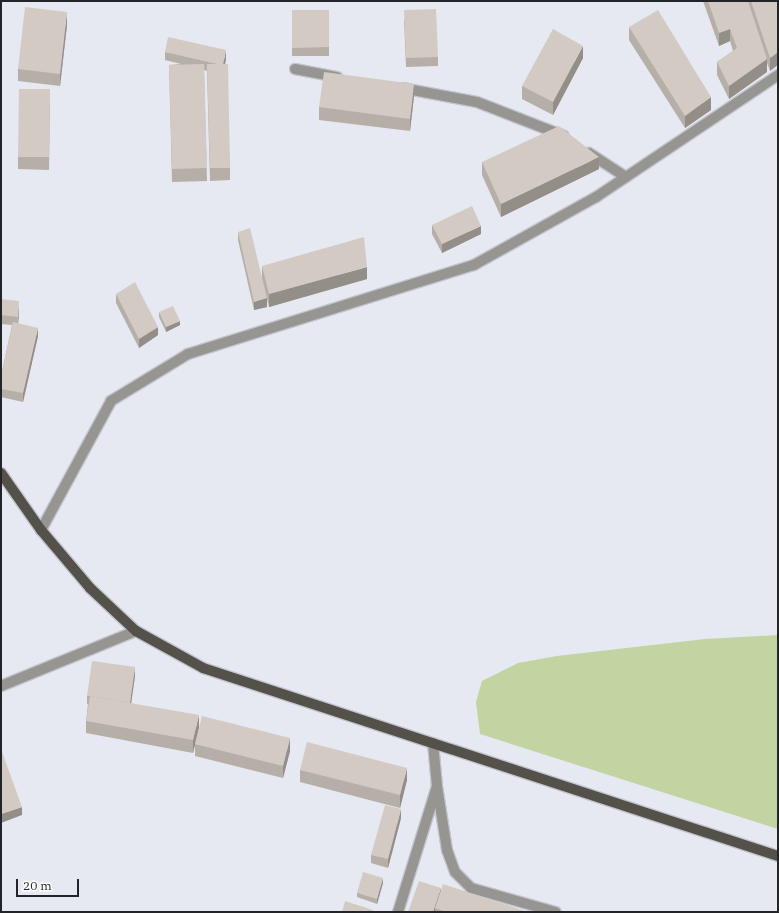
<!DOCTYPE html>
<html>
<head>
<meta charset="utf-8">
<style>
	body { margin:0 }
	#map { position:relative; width:779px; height:913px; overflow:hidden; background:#e6e8f2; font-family:"IBM Plex Serif",serif }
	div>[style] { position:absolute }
	.green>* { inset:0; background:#c1d4a1 }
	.roads { filter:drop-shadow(1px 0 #c3c5cd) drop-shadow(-1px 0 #c3c5cd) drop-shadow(0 1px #c3c5cd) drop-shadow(0 -1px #c3c5cd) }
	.minor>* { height:10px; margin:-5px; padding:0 5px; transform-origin:5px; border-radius:5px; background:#969591 }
	.major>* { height:10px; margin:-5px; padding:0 5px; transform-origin:5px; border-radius:5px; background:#54514a }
	.wall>* { inset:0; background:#b5afa8 }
	.shaded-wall>* { inset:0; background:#948e88 }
	.building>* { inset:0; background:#d3cbc3 }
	span { translate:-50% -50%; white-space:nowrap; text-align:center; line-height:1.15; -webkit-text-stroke:3px #fff; paint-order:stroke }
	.frame { position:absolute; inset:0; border:2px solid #232427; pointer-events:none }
	.scale { position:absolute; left:16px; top:879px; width:63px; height:18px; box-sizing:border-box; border:2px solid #232427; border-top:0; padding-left:5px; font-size:12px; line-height:14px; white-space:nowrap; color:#232427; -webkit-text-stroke:3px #fff; paint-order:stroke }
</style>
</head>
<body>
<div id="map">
	<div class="green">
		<i style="clip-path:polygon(778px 635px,778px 829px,480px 734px,476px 702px,482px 681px,518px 663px,557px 656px,705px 639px)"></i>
	</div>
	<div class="roads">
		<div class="minor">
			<i style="left:295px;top:69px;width:43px;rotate:10.8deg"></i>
			<i style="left:402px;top:88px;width:76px;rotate:10.6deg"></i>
			<i style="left:477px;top:102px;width:93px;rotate:21.3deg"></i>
			<i style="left:589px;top:153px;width:44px;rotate:33deg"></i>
			<i style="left:41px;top:530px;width:147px;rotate:-61.5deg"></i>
			<i style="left:111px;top:401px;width:90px;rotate:-31.4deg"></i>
			<i style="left:188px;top:354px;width:300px;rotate:-17.3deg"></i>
			<i style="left:474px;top:265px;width:140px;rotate:-29.1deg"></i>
			<i style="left:596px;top:197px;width:219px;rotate:-33.8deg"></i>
			<i style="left:1px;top:686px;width:146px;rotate:-22.2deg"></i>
			<i style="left:437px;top:786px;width:65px;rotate:81.1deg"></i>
			<i style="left:447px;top:850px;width:23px;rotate:70deg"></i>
			<i style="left:455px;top:872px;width:23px;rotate:45deg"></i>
			<i style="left:471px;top:888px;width:88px;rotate:15.8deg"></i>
			<i style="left:398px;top:912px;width:132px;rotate:-72.8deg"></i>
			<i style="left:437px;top:786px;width:43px;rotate:-95.3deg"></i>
		</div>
		<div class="major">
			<i style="left:1px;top:473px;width:70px;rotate:54.9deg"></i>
			<i style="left:41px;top:530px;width:76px;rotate:49.8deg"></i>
			<i style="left:90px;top:588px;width:63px;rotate:43.1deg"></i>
			<i style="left:136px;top:631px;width:77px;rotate:28.9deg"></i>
			<i style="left:203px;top:668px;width:605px;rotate:18.11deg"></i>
		</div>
	</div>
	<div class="wall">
		<i style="clip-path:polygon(703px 1px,778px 1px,770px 71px,767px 63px,767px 72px,729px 99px,717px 75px,717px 62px,733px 51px,730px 41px,719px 46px)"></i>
		<i style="clip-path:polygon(292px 10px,329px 10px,329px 56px,292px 56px)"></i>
		<i style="clip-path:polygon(404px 19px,438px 57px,438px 66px,406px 67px)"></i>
		<i style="clip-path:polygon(67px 25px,60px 86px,18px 81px,18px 69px)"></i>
		<i style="clip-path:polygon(629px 27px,711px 110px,685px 128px,629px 40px)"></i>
		<i style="clip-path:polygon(165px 52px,226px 59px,225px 64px,230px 168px,230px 180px,210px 181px,207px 71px,204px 70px,207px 181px,172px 182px,169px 65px,181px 64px,165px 60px)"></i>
		<i style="clip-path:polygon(583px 58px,553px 115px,522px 99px,522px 86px)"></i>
		<i style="clip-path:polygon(414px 96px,410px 131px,319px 120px,319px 107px)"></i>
		<i style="clip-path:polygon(50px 102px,49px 170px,18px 169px,18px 157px)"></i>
		<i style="clip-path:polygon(482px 162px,599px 169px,501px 217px,482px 175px)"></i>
		<i style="clip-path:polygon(432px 225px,481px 234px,442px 253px,432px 234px)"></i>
		<i style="clip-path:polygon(238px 232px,262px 278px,262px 266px,367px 279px,269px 307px,267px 299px,267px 307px,254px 310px,238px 240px)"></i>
		<i style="clip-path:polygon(116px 294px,158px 335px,139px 348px,116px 303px)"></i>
		<i style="clip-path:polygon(1px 299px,19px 310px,18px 324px,38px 336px,23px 402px,1px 397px,1px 376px,12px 325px,1px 324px)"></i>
		<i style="clip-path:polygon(159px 312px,180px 325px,166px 332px,159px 317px)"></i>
		<i style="clip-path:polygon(135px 676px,131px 703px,199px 728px,193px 753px,86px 733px,86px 721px,88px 704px,87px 704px,87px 696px)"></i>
		<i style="clip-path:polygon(195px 744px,290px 751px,283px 778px,195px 756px)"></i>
		<i style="clip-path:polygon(300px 770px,407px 780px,400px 808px,300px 782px)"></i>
		<i style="clip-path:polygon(401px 818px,388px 868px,371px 863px,371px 855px)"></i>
		<i style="clip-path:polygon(383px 883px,377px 904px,357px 897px,357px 893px)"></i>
		<i style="clip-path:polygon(441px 892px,528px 912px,408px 912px)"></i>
	</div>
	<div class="shaded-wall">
		<i style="clip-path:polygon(67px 12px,67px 25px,60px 86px,60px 74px)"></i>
		<i style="clip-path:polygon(730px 29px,730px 41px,719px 46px,719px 33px)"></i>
		<i style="clip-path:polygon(583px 46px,583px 58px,553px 115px,553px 102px)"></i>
		<i style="clip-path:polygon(226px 50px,226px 59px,223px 74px,223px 66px)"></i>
		<i style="clip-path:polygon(778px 52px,778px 65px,770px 71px,770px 58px)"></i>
		<i style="clip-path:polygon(767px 59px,767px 72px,729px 99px,729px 86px)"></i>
		<i style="clip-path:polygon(414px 84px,414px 96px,410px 131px,410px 119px)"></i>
		<i style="clip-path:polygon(711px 97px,711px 110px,685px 128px,685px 116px)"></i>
		<i style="clip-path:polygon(599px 157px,599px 169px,501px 217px,501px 204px)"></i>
		<i style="clip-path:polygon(481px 226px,481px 234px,442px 253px,442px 244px)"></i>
		<i style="clip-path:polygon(367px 267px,367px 279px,269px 307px,269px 294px)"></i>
		<i style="clip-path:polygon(267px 298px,267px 307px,254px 310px,254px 302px)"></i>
		<i style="clip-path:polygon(19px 301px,19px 310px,18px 326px,18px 317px)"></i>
		<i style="clip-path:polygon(180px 321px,180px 325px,166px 332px,166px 327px)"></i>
		<i style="clip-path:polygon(158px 327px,158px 335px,139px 348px,139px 339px)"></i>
		<i style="clip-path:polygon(38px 328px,38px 336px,23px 402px,23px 393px)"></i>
		<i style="clip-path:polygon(135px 667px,135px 676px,130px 711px,130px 703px)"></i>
		<i style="clip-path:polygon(199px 715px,199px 728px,193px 753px,193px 740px)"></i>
		<i style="clip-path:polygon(290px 738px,290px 751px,283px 778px,283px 766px)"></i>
		<i style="clip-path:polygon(407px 768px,407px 780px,400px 808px,400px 795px)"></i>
		<i style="clip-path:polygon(22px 807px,22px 815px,1px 823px,1px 814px)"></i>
		<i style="clip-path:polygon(401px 809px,401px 818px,388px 868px,388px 859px)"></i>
		<i style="clip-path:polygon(383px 878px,383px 883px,377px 904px,377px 899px)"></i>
		<i style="clip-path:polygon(441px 888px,441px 896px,435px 908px,435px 912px,433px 912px)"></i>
	</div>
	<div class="building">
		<i style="clip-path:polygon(708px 1px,748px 1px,767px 59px,729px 86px,717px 62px,737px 48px,730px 29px,719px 33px)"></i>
		<i style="clip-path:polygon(751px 1px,778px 1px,778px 52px,770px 58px)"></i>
		<i style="clip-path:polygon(25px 7px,67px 12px,60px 74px,18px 69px)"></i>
		<i style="clip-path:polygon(436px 9px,438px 57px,406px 58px,404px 10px)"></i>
		<i style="clip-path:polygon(292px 10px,329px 10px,329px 47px,292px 48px)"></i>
		<i style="clip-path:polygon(658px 10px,711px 97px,685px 116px,629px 27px)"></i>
		<i style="clip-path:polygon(553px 29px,583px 46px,553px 102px,522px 86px)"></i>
		<i style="clip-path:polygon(168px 37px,226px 50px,223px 64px,217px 64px,165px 52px)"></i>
		<i style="clip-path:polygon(204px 64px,207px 168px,172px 169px,169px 65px)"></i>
		<i style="clip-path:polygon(207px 64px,228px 64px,230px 168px,210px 168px)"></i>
		<i style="clip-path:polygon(324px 72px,414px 84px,410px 119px,319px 107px)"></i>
		<i style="clip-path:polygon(19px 89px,50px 89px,49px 157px,18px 157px)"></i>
		<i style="clip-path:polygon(559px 126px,599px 157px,501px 204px,482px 162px)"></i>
		<i style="clip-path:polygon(472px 206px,481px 226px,442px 244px,432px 225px)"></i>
		<i style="clip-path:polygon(250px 228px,267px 298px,254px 302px,238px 232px)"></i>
		<i style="clip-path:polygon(364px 237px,367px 267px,269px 294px,262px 266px)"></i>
		<i style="clip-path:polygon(135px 282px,158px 327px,139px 339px,116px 294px)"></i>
		<i style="clip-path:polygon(1px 299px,19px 301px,18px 317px,1px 315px)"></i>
		<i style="clip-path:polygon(173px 306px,180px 321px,166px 327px,159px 312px)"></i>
		<i style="clip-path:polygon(13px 322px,38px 328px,23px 393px,1px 389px,1px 376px)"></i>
		<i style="clip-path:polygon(92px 661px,135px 667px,130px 703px,90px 696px,87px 696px)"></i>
		<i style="clip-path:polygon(90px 696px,199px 715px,193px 740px,86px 721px)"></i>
		<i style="clip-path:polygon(202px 716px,290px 738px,283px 766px,195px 744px)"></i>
		<i style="clip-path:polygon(307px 742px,407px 768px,400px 795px,300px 770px)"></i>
		<i style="clip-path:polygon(1px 749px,22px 807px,1px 814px)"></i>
		<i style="clip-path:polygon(385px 805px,401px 809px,388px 859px,371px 855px)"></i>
		<i style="clip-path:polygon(363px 872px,383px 878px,377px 899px,357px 893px)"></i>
		<i style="clip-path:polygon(419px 881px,441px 888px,433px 912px,408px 912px)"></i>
		<i style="clip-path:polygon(443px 884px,528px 912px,446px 912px,435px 908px)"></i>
		<i style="clip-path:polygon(345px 901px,373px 910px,372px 912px,342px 912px)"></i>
	</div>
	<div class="frame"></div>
	<div class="scale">20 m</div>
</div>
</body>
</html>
